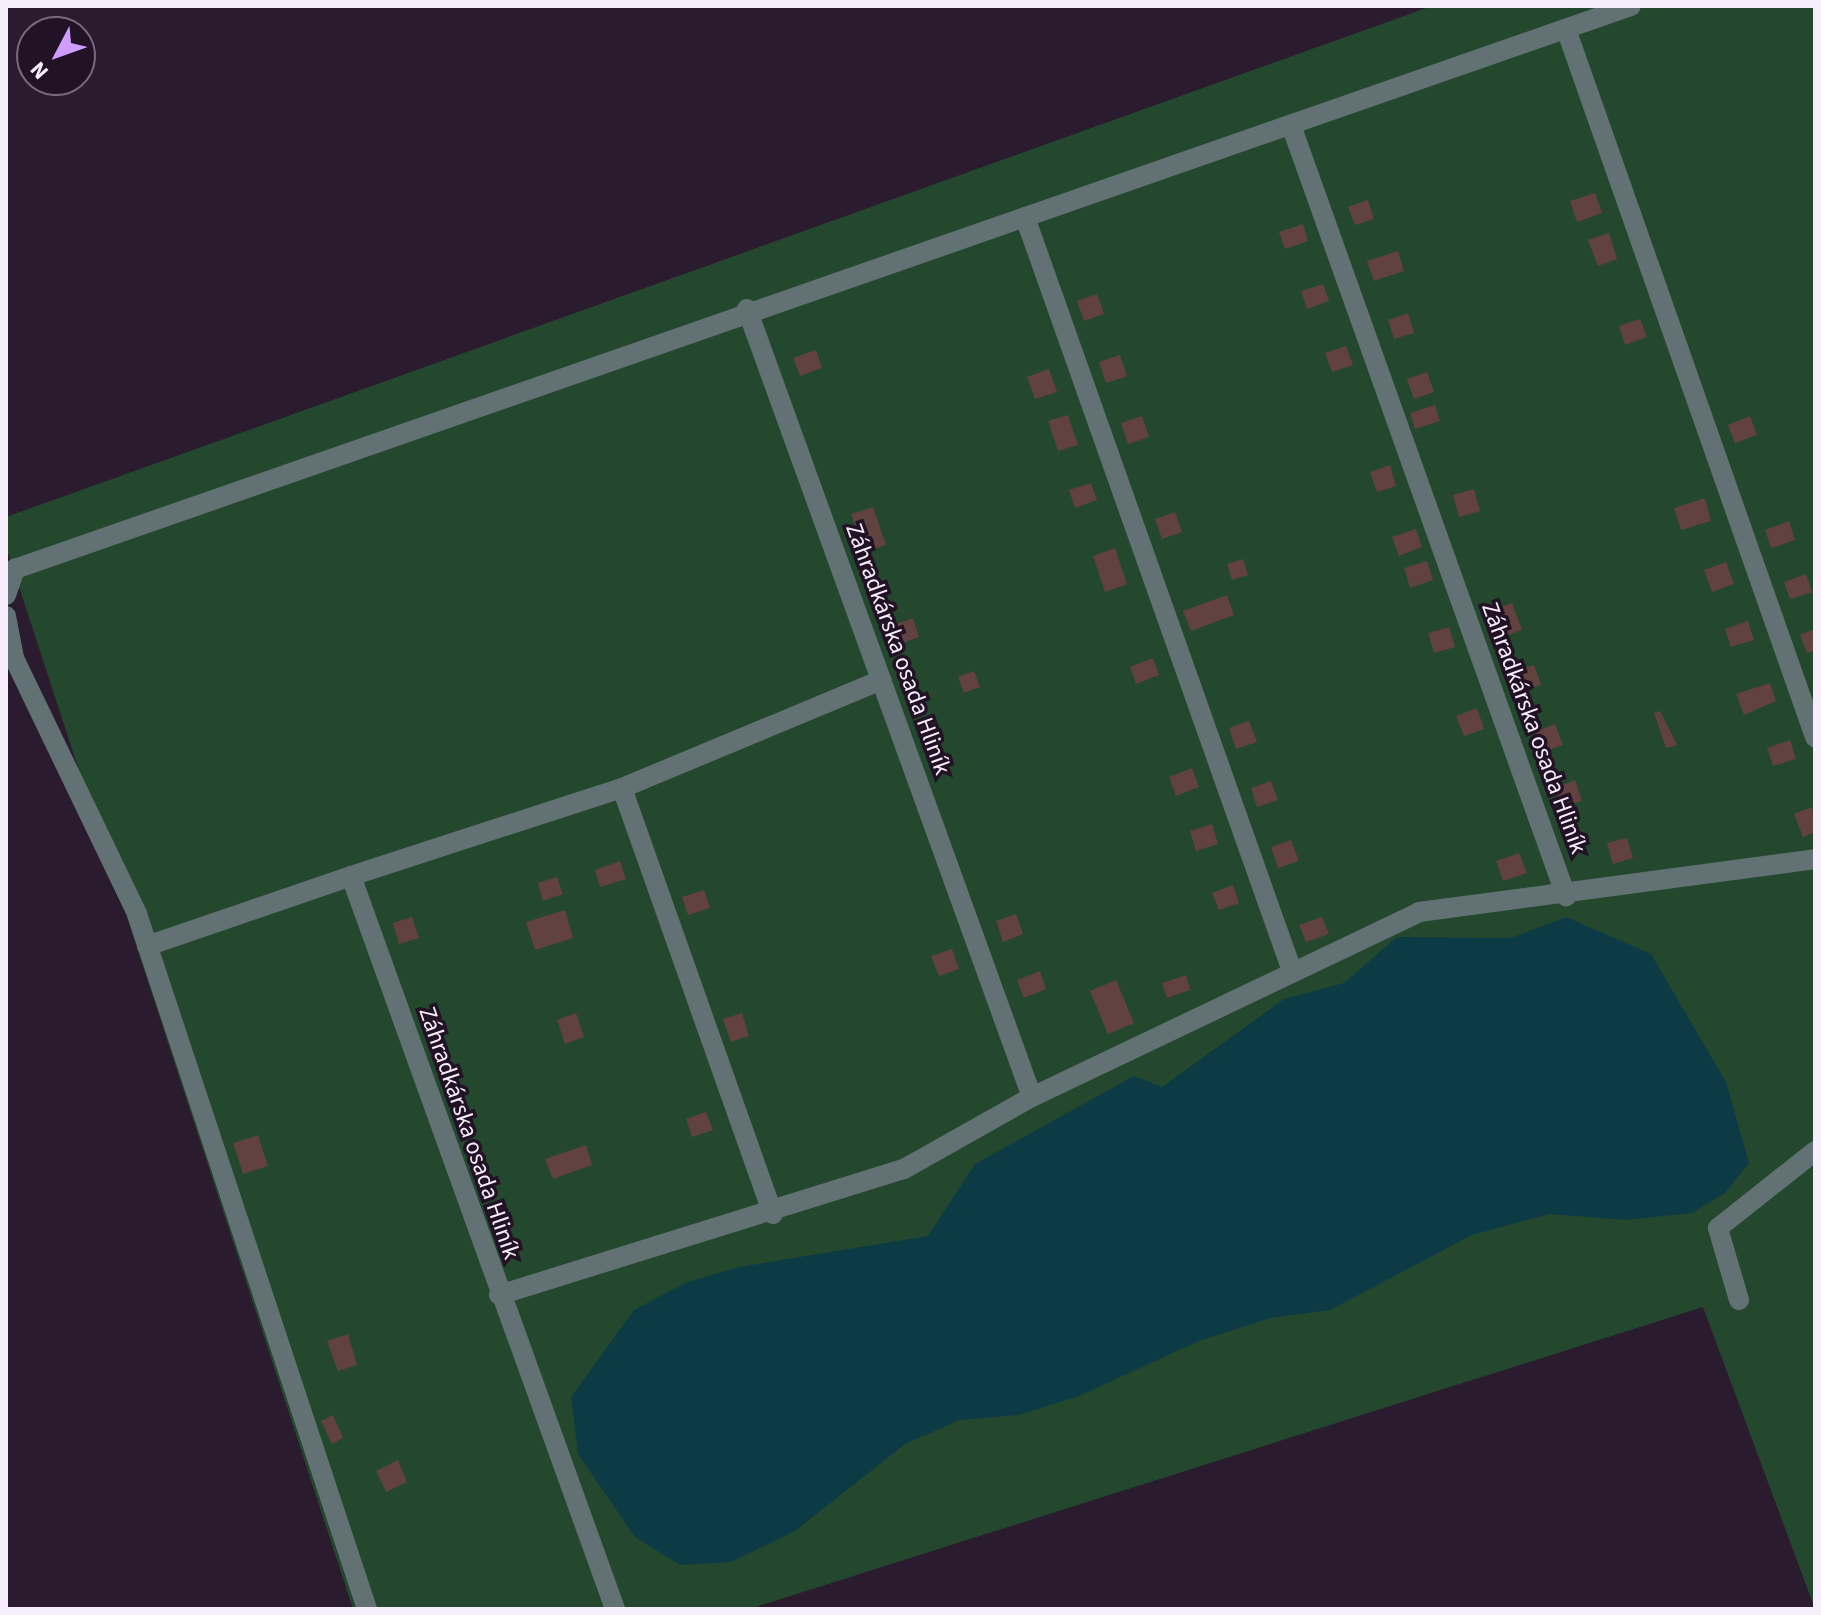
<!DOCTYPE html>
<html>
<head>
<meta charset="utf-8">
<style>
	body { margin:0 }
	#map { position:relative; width:1821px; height:1615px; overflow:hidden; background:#2b1b2f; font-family:"Source Sans 3",sans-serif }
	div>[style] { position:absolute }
	.green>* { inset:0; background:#24482d }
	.water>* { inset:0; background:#0c3b45 }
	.building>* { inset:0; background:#61423e }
	.minor>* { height:20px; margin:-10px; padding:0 10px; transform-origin:10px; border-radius:10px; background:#627274 }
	span { translate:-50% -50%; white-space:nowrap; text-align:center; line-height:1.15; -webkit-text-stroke:7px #221225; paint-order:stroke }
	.street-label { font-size:24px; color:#f8edfb }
	.frame { position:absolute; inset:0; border:8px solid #f8edfb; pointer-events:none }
	.north { position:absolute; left:16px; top:16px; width:80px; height:80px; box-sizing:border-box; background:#221225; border:2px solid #786a7b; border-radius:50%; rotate:229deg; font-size:22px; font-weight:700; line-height:32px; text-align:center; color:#f8edfb }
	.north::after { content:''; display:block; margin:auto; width:28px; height:36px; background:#d09dff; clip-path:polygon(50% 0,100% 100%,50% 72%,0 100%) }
</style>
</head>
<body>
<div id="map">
	<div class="green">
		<i style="clip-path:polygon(1432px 6px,1815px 6px,1815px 1609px,1703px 1307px,749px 1609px,353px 1609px,6px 547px,6px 517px)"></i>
	</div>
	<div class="water">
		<i style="clip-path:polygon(1566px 917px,1651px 954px,1726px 1082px,1749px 1163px,1725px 1193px,1692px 1213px,1626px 1220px,1549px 1214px,1472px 1235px,1330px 1310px,1270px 1318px,1199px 1341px,1079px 1396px,1019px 1415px,960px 1420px,905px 1444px,795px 1531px,731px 1562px,680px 1565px,635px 1537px,578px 1454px,571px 1397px,634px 1310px,687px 1282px,740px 1267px,928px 1236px,975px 1164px,1134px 1076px,1162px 1087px,1284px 999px,1344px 983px,1397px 937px,1511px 938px)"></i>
	</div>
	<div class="building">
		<i style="clip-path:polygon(1595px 193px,1602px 213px,1577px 222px,1570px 201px)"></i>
		<i style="clip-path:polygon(1368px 200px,1374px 219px,1355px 225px,1348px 207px)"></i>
		<i style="clip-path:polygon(1303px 224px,1308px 241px,1285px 249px,1279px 232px)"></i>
		<i style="clip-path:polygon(1609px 233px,1617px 259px,1598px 266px,1588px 240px)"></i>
		<i style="clip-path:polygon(1398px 251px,1404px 271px,1374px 281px,1367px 261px)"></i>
		<i style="clip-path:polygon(1323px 284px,1329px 301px,1307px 309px,1301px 291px)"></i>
		<i style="clip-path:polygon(1097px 294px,1104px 314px,1084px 321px,1077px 301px)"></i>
		<i style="clip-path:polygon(1408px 313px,1414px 333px,1394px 339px,1388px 320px)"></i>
		<i style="clip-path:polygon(1640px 319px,1647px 337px,1625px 345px,1619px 326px)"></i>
		<i style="clip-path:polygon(1346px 346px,1353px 365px,1332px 372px,1325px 353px)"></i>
		<i style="clip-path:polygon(816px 350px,822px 368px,800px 376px,793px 358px)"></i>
		<i style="clip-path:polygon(1120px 355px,1127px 376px,1106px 383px,1099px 362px)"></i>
		<i style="clip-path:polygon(1049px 369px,1057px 392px,1035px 399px,1027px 377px)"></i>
		<i style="clip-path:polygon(1427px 372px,1434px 392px,1414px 399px,1407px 379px)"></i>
		<i style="clip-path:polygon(1435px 405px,1440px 421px,1415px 429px,1410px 413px)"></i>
		<i style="clip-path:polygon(1068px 415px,1078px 445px,1058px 451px,1048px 421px)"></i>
		<i style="clip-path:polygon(1142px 416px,1149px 437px,1128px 444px,1121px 423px)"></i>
		<i style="clip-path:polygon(1750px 416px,1757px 435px,1735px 443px,1728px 425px)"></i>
		<i style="clip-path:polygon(1390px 465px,1396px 486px,1377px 492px,1370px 472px)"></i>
		<i style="clip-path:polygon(1091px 483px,1097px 500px,1075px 508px,1069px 490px)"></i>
		<i style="clip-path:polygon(1474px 489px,1480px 511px,1459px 517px,1453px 495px)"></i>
		<i style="clip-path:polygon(1705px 498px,1711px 521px,1681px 530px,1674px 508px)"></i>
		<i style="clip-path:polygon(873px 507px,886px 545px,865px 552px,851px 514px)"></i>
		<i style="clip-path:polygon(1175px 512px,1182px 532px,1162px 539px,1155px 519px)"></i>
		<i style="clip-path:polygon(1789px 521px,1795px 540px,1771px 548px,1765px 530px)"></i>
		<i style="clip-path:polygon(1416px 529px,1422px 547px,1399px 556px,1392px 537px)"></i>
		<i style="clip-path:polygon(1115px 548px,1127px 584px,1105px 592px,1093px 556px)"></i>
		<i style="clip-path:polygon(1243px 559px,1248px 575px,1232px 580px,1227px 564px)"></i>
		<i style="clip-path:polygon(1427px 561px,1433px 580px,1410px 588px,1404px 568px)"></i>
		<i style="clip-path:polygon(1726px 562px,1734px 584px,1712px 592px,1704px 570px)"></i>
		<i style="clip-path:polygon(1806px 574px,1812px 592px,1790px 599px,1784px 582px)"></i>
		<i style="clip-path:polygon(1227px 595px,1234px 615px,1191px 631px,1183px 611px)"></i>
		<i style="clip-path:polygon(1512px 603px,1522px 630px,1499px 638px,1489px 611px)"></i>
		<i style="clip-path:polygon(913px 618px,919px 637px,897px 645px,890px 626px)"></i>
		<i style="clip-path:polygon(1748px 621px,1754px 640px,1731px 647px,1725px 629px)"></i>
		<i style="clip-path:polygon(1449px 627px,1455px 647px,1434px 653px,1428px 633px)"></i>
		<i style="clip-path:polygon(1815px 629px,1815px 650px,1807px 653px,1800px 635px)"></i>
		<i style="clip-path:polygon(1153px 658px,1159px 675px,1136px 684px,1130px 667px)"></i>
		<i style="clip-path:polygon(1534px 665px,1541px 685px,1521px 691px,1514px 671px)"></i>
		<i style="clip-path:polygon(974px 671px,980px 687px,964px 693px,958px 677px)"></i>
		<i style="clip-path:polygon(1770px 683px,1776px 701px,1744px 715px,1736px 694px)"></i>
		<i style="clip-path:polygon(1477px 708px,1484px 729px,1464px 736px,1456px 716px)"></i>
		<i style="clip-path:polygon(1660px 711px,1677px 745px,1666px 748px,1654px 713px)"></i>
		<i style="clip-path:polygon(1249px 721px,1257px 742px,1236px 749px,1229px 728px)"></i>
		<i style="clip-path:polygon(1555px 724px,1563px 745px,1542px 752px,1535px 732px)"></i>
		<i style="clip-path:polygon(1790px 740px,1796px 759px,1773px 766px,1767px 748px)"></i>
		<i style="clip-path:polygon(1192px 768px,1199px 787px,1176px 796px,1169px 777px)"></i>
		<i style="clip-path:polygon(1575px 780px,1582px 801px,1562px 807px,1555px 788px)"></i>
		<i style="clip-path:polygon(1271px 781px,1278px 800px,1257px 807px,1251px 788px)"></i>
		<i style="clip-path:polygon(1812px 807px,1815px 832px,1803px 837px,1794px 814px)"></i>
		<i style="clip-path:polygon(1212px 824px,1218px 844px,1196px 851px,1190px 831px)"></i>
		<i style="clip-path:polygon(1627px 838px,1633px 858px,1613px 864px,1607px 843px)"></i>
		<i style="clip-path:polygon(1291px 840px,1299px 861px,1278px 868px,1271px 847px)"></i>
		<i style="clip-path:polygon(1519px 853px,1527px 873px,1503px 881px,1496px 861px)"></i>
		<i style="clip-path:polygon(620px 861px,626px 879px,600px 887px,595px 870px)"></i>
		<i style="clip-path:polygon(557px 877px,563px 894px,543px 901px,538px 883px)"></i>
		<i style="clip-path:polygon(1233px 885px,1239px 903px,1219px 910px,1212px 893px)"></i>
		<i style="clip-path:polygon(704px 890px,710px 908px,688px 915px,682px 897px)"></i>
		<i style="clip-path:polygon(565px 910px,573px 938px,535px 950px,526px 922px)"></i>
		<i style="clip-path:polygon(1016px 914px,1023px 934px,1003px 942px,996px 921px)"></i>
		<i style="clip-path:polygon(412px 917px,419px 938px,399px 944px,393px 923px)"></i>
		<i style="clip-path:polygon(1322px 917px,1329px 934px,1306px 942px,1299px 925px)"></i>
		<i style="clip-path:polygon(952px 949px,959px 969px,939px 976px,931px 956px)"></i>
		<i style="clip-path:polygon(1040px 971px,1046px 989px,1024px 998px,1017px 980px)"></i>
		<i style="clip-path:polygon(1186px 975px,1190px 990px,1167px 998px,1162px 983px)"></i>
		<i style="clip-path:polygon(1116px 980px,1134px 1023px,1108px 1034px,1090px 991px)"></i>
		<i style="clip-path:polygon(576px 1013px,584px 1037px,565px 1044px,557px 1020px)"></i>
		<i style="clip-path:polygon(742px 1013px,749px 1036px,731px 1042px,723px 1019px)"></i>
		<i style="clip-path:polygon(706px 1112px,713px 1130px,692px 1137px,686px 1119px)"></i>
		<i style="clip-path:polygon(258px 1135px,268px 1166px,243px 1174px,233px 1143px)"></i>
		<i style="clip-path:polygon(586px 1145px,592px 1165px,553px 1179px,545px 1159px)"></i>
		<i style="clip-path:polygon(348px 1334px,357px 1365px,338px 1371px,327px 1341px)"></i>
		<i style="clip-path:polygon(333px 1415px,343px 1438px,332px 1444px,321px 1421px)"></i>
		<i style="clip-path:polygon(398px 1460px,407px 1482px,386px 1492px,376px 1471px)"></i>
	</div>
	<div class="minor">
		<i style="left:1566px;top:29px;width:751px;rotate:70.62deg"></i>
		<i style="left:1291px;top:125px;width:819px;rotate:70.37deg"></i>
		<i style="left:1025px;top:217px;width:800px;rotate:70.5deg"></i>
		<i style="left:747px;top:309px;width:838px;rotate:70.12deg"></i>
		<i style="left:6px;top:595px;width:28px;rotate:-71deg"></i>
		<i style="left:15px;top:569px;width:1711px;rotate:-19.21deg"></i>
		<i style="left:6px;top:616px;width:43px;rotate:79.2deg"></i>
		<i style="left:14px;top:658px;width:284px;rotate:64.3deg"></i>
		<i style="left:137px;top:914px;width:732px;rotate:71.69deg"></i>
		<i style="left:622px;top:788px;width:452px;rotate:70.5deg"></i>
		<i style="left:351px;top:876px;width:285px;rotate:-18deg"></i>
		<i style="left:622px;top:788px;width:281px;rotate:-22.6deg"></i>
		<i style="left:147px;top:946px;width:216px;rotate:-18.9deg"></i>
		<i style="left:351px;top:876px;width:779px;rotate:70.19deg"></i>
		<i style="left:499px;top:1295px;width:424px;rotate:-17.3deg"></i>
		<i style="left:904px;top:1169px;width:147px;rotate:-29.4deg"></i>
		<i style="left:1032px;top:1097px;width:429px;rotate:-25.5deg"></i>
		<i style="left:1419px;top:912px;width:400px;rotate:-7.6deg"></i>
		<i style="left:1739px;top:1300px;width:75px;rotate:-106.3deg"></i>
		<i style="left:1718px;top:1228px;width:124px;rotate:-38.4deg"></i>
	</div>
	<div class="street-label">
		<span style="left:898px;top:649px;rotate:70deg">Záhradkárska osada Hliník</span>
		<span style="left:1534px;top:728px;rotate:70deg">Záhradkárska osada Hliník</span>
		<span style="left:469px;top:1133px;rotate:71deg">Záhradkárska osada Hliník</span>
	</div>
	<div class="frame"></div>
	<div class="north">N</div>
</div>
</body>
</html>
